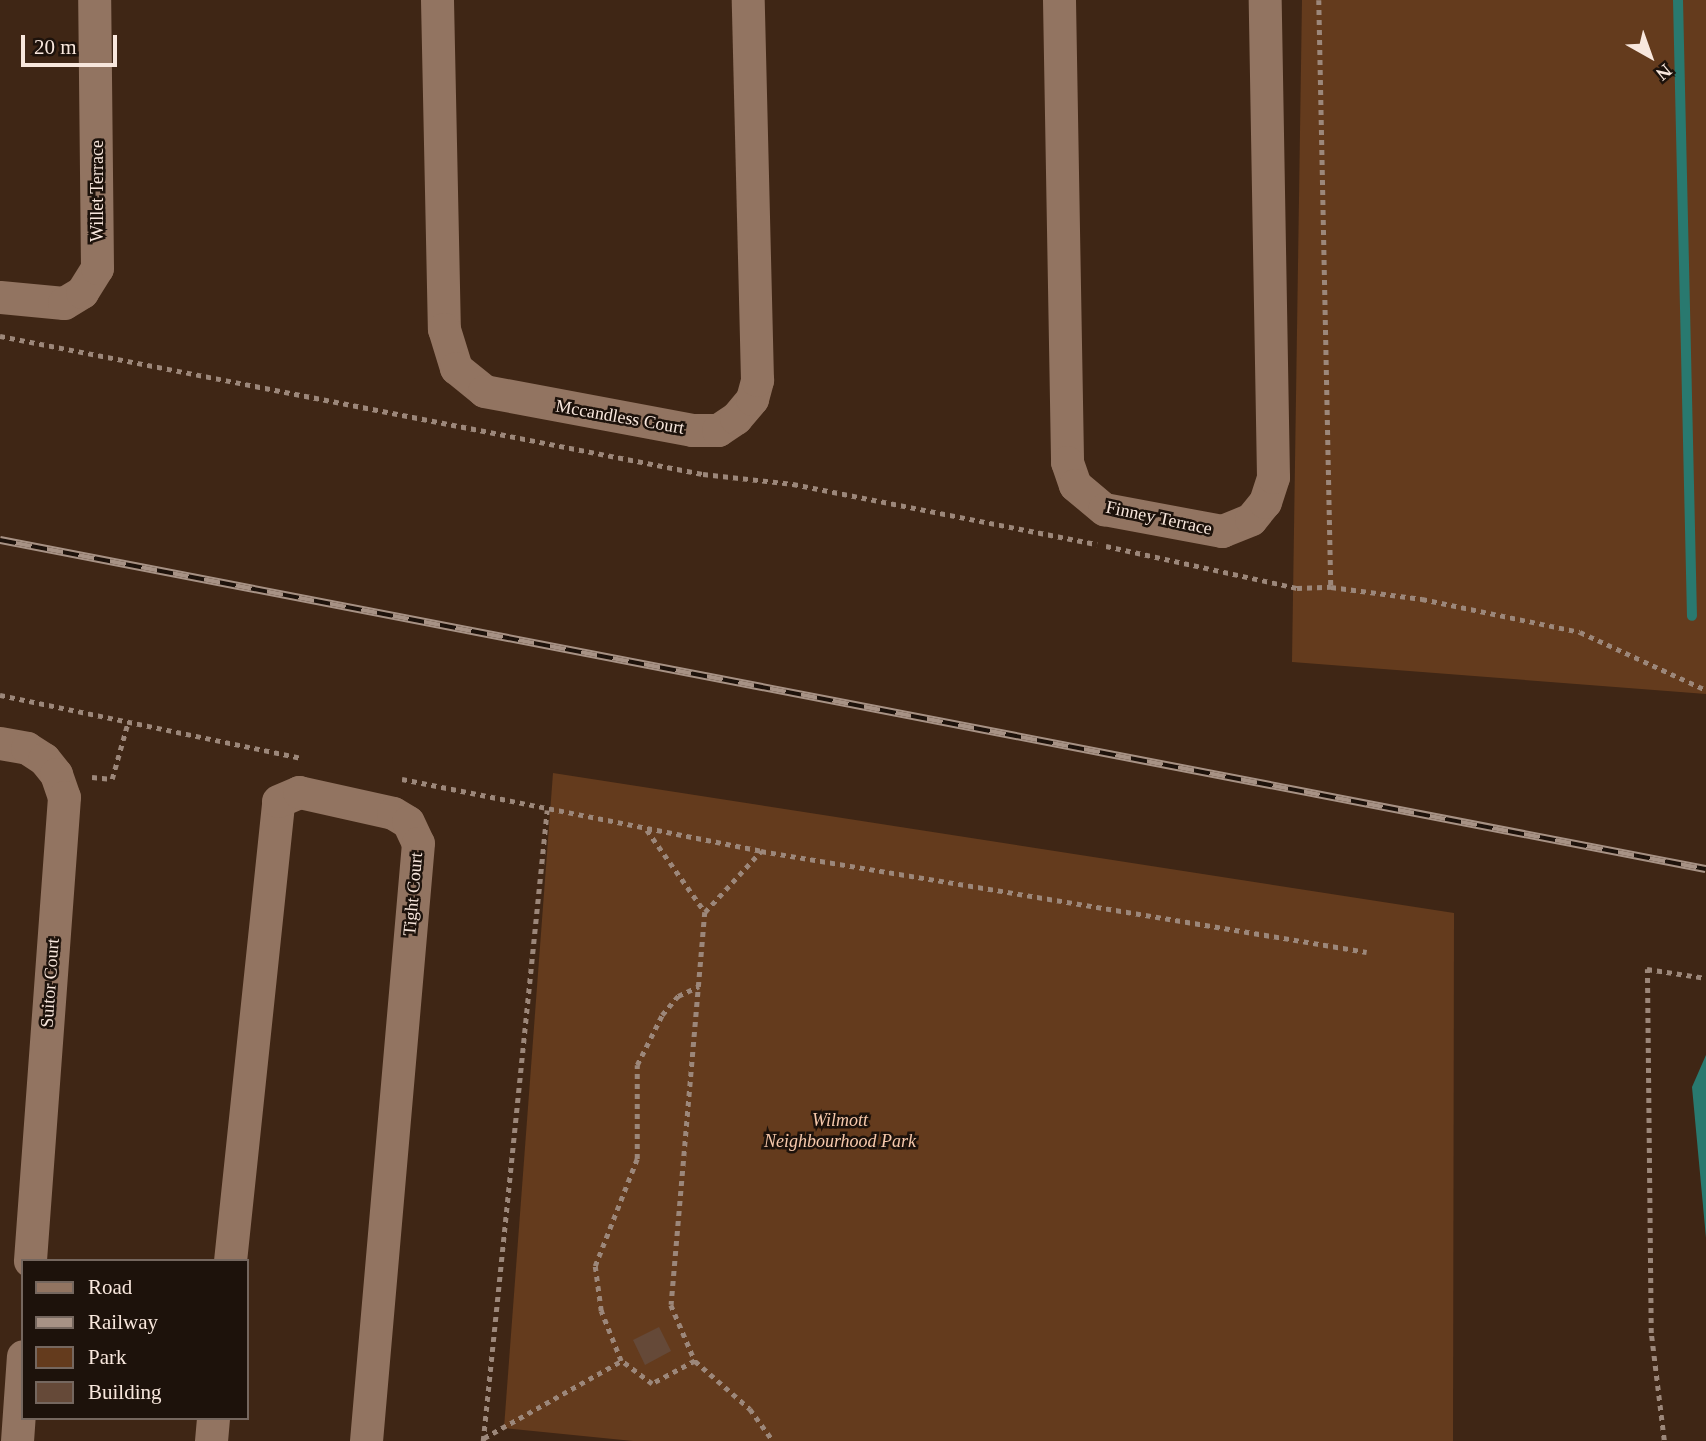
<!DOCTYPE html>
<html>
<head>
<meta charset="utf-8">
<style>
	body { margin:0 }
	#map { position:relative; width:1706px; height:1441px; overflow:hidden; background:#3f2615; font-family:Georgia,serif }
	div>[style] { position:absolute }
	.green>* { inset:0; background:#643b1d }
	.water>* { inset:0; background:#29796f }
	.stream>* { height:10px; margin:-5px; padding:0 5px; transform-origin:5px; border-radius:5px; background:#29796f }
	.building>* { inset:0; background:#654938 }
	.path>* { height:4.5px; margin-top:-2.25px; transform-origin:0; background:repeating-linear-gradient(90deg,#9c877a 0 5px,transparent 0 10px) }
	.minor>* { height:33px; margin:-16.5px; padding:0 16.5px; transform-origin:16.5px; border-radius:16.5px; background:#927461 }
	.rail>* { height:8px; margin-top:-4px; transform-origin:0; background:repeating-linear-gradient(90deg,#1d120b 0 16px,#a79285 0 32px); box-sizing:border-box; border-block:2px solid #a79285 }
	span { translate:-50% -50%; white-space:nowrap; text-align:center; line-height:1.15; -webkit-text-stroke:5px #1d120b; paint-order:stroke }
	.street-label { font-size:18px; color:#f8e7dd }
	.park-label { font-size:18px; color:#f7c9ac; font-style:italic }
	.legend { position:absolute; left:21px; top:1259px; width:228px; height:161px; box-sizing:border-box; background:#1d120b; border:2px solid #75675f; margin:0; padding:9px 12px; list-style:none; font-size:21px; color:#f8e7dd }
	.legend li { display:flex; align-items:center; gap:14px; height:35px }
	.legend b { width:35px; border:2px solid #75675f }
	.north { position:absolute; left:1615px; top:21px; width:70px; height:70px; -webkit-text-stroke:5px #1d120b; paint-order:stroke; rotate:140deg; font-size:19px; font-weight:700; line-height:28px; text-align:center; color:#f8e7dd }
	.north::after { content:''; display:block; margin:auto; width:24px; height:32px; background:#f8e7dd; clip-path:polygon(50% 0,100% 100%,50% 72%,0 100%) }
	.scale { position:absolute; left:21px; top:35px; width:96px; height:32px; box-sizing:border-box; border:4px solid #f8e7dd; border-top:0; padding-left:9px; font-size:21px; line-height:24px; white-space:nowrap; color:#f8e7dd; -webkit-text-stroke:5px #1d120b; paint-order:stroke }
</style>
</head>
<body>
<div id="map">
	<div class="green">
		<i style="clip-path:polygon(1302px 0,1706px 0,1706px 694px,1292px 662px)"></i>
		<i style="clip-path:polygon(553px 773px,1454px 913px,1453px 1441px,633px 1441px,504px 1428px)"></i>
	</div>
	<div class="water">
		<i style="clip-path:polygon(1706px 1055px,1706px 1238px,1692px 1087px)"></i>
	</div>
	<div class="stream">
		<i style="left:1678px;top:0;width:616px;rotate:88.7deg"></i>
	</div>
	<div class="building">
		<i style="clip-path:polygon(659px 1327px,671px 1351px,645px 1365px,633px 1340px)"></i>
	</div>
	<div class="path">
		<i style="left:1319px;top:0;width:587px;rotate:88.83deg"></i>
		<i style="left:0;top:336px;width:716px;rotate:11.11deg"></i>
		<i style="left:703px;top:474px;width:91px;rotate:6.3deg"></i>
		<i style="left:793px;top:484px;width:310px;rotate:11.2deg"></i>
		<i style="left:1106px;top:546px;width:196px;rotate:12.4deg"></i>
		<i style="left:1297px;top:588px;width:34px;rotate:-2deg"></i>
		<i style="left:1331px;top:587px;width:92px;rotate:7.5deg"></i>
		<i style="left:1422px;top:599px;width:161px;rotate:11.8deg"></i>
		<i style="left:1580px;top:632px;width:139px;rotate:24.7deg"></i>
		<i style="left:0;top:695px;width:308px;rotate:11.8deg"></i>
		<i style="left:92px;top:777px;width:20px;rotate:6deg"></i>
		<i style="left:112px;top:779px;width:59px;rotate:-74.3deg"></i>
		<i style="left:402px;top:779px;width:366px;rotate:11.3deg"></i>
		<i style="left:761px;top:851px;width:614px;rotate:9.46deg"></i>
		<i style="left:647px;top:830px;width:100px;rotate:54.7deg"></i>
		<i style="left:705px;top:912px;width:394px;rotate:94.9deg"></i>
		<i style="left:671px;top:1305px;width:61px;rotate:66.8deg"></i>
		<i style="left:695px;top:1361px;width:73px;rotate:41.1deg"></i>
		<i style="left:750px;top:1409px;width:39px;rotate:54deg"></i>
		<i style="left:705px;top:912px;width:83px;rotate:-47.4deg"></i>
		<i style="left:695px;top:1361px;width:49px;rotate:151.9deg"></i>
		<i style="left:652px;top:1384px;width:39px;rotate:-143deg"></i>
		<i style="left:621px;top:1361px;width:54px;rotate:-111.8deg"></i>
		<i style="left:601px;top:1311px;width:45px;rotate:-97.6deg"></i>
		<i style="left:595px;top:1266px;width:115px;rotate:-68.6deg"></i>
		<i style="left:637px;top:1159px;width:94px;rotate:-90deg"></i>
		<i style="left:637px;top:1065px;width:56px;rotate:-63.4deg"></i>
		<i style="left:662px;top:1015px;width:25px;rotate:-50deg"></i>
		<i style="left:678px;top:996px;width:23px;rotate:-25deg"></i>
		<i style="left:484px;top:1438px;width:157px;rotate:-29.3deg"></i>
		<i style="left:1664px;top:1440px;width:108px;rotate:-96.9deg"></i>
		<i style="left:1651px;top:1333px;width:364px;rotate:-90.6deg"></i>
		<i style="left:1647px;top:969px;width:60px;rotate:8.7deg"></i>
		<i style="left:483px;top:1441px;width:634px;rotate:-84.21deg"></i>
	</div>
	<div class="minor">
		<i style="left:437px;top:0;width:329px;rotate:88.8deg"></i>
		<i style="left:444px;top:329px;width:41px;rotate:72.9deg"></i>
		<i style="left:456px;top:368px;width:36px;rotate:39deg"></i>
		<i style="left:484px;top:391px;width:212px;rotate:10.6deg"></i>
		<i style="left:692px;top:430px;width:26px"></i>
		<i style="left:718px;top:430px;width:22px;rotate:-34deg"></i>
		<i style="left:736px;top:418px;width:25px;rotate:-50deg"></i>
		<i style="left:752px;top:399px;width:20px;rotate:-75deg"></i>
		<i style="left:757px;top:380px;width:380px;rotate:-91.4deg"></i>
		<i style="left:1059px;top:0;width:462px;rotate:89deg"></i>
		<i style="left:1067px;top:462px;width:24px;rotate:71deg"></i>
		<i style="left:1075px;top:485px;width:38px;rotate:40deg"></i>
		<i style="left:1104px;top:509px;width:120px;rotate:10.6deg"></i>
		<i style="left:1222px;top:531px;width:31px;rotate:-22deg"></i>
		<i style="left:1251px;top:519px;width:22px;rotate:-51deg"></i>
		<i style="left:1265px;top:502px;width:26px;rotate:-72deg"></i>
		<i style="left:1273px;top:477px;width:477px;rotate:-91deg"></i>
		<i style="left:0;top:297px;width:64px;rotate:5.4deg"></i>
		<i style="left:64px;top:303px;width:21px;rotate:-31deg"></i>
		<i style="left:82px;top:292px;width:28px;rotate:-58deg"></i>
		<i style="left:97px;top:268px;width:268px;rotate:-90.6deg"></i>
		<i style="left:0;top:743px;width:27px;rotate:10deg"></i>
		<i style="left:27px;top:748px;width:20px;rotate:33deg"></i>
		<i style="left:44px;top:759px;width:19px;rotate:51deg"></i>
		<i style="left:56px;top:774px;width:24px;rotate:71deg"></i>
		<i style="left:64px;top:797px;width:465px;rotate:94.2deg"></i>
		<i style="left:230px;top:1261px;width:462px;rotate:-84deg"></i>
		<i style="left:278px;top:801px;width:23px;rotate:-23deg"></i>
		<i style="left:299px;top:792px;width:96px;rotate:12.6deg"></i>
		<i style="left:393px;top:813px;width:17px;rotate:31deg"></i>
		<i style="left:408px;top:822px;width:23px;rotate:65deg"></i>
		<i style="left:418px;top:843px;width:600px;rotate:94.97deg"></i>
		<i style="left:17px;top:1441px;width:85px;rotate:-86deg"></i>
		<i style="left:211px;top:1441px;width:23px;rotate:-85deg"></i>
	</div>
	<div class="rail">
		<i style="left:0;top:540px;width:1737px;rotate:10.92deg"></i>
	</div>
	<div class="street-label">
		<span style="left:97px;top:191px;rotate:-90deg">Willet Terrace</span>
		<span style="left:620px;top:417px;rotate:10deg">Mccandless Court</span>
		<span style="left:1159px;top:518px;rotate:12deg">Finney Terrace</span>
		<span style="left:413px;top:894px;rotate:-85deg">Tight Court</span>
		<span style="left:50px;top:983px;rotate:-86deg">Suitor Court</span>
	</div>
	<div class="park-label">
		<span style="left:840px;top:1131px">Wilmott<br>Neighbourhood Park</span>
	</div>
	<ul class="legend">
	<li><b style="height:9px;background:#927461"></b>Road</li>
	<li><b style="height:9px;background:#a79285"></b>Railway</li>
	<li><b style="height:19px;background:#643b1d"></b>Park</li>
	<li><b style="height:19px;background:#654938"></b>Building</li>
	</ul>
	<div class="north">N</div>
	<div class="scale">20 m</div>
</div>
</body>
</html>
